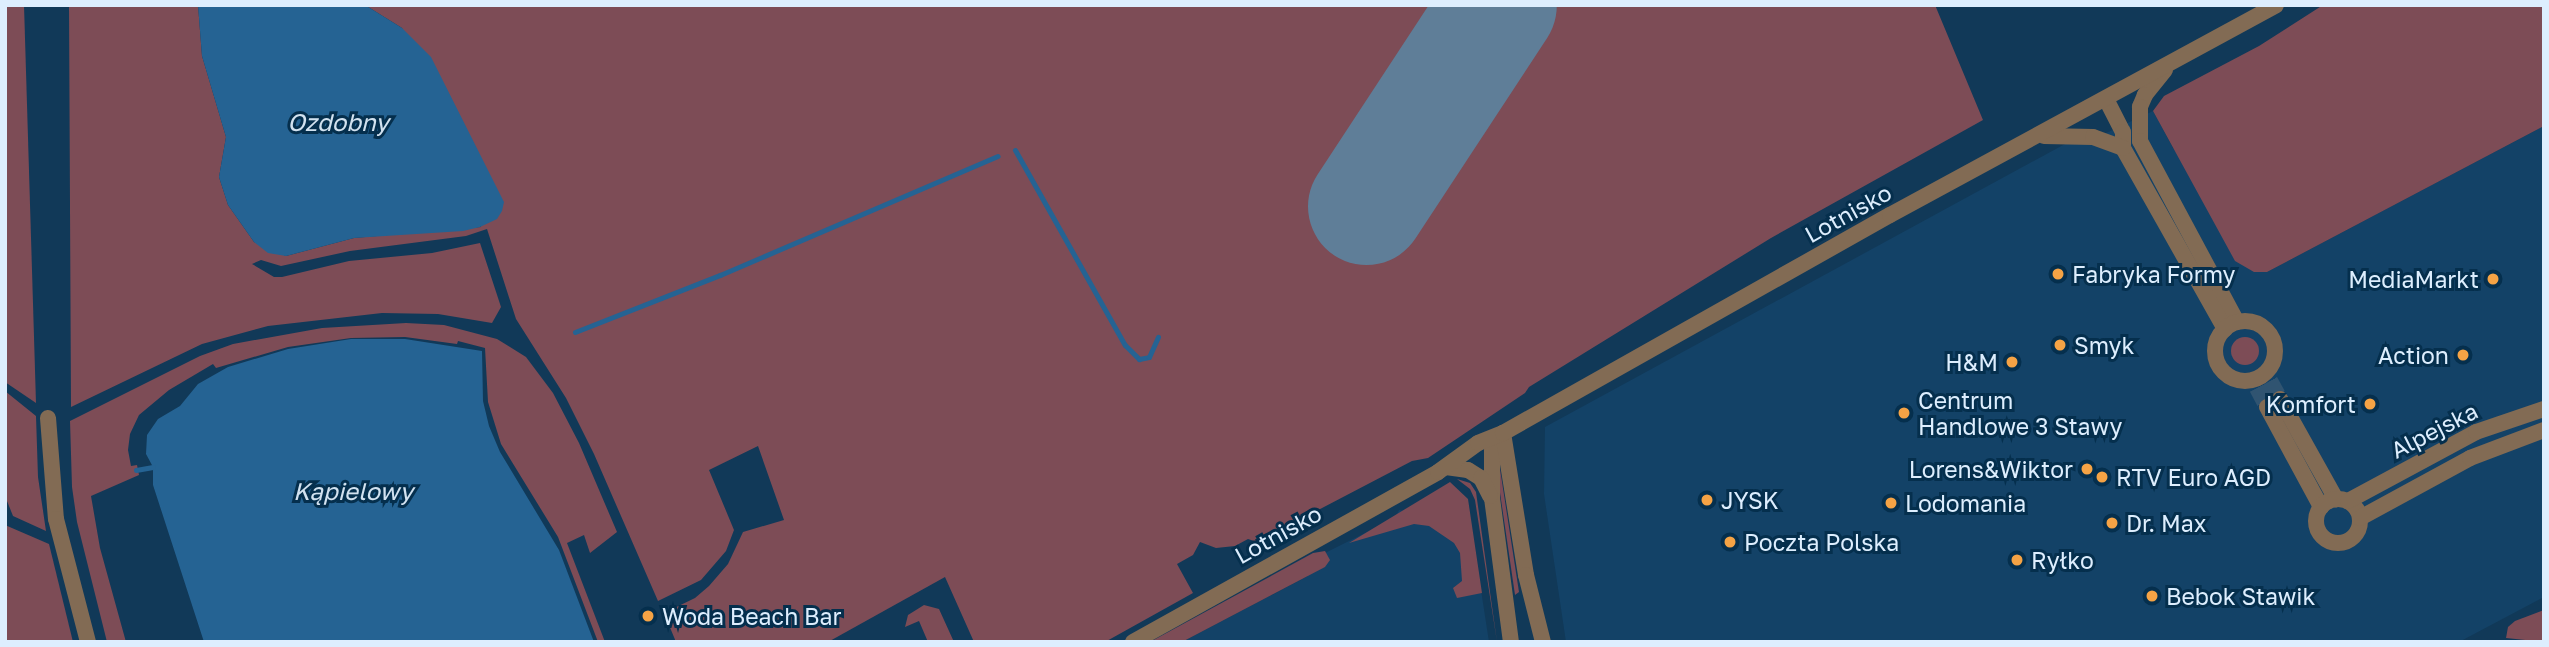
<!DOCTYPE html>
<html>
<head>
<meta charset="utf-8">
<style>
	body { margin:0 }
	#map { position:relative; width:2549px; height:647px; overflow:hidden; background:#113958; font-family:"Golos Text",sans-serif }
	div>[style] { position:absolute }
	.built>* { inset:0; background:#134267 }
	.green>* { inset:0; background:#7d4c56 }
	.round { border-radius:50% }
	.water>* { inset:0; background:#256393 }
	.stream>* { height:5px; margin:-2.5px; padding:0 2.5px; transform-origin:2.5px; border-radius:2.5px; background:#256393 }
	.runway>* { height:117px; margin:-58.5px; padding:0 58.5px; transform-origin:58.5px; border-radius:58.5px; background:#5f7e98 }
	.minor-tunnel>* { height:16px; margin-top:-8px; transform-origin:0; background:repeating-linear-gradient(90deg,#305471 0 16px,transparent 0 24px) }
	.minor>* { height:16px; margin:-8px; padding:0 8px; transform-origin:8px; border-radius:8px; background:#826b54 }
	.minor>.ring { margin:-8px; padding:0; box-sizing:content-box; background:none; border:16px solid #826b54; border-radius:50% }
	.dots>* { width:19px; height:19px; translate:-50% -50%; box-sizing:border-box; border:4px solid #052f4d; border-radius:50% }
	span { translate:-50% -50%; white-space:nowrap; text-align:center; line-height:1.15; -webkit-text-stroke:6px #052f4d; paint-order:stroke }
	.street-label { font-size:23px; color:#ddeefe }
	.poi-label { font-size:23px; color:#ddeefe }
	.left { translate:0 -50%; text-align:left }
	.right { translate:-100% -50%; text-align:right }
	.water-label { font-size:24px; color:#d2e2f0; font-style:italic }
	.frame { position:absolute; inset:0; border:7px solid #ddeefe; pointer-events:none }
</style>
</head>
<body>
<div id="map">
	<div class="built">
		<i style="clip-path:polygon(2153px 111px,2173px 148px,2267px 272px,2544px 126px,2544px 597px,2459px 642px,1566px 642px,1544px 494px,1545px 427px,2065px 144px,2087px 142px)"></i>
		<i style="clip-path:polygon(1399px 510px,1471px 525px,1489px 642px,1182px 642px,1308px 576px,1303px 564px,1395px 518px)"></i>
	</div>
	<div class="green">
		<i style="clip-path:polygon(5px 5px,24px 5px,36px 403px,5px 382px)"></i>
		<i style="clip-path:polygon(69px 5px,198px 5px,202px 56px,226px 137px,219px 177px,228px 205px,254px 242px,286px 256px,354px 238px,481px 227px,402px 28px,365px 5px,1446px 5px,1323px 190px,1395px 239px,1549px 5px,1935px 5px,1983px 120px,1771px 238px,1529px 387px,1525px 393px,1428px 458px,1412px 461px,1257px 542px,1248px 539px,1235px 546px,1216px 548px,1200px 542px,1193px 555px,1177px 564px,1193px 593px,1105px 642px,974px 642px,945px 577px,828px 642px,676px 642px,664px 613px,695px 598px,709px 586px,728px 564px,743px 532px,784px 520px,758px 446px,709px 470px,734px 530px,726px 551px,701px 580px,658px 601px,594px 454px,566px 398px,516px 319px,487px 229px,466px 236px,350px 251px,281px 266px,261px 260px,252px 264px,274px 277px,282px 277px,349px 261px,432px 253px,480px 243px,501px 307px,492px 323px,438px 314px,382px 313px,268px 326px,202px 344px,71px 407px)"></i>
		<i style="clip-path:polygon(2323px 5px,2544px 5px,2544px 126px,2267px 272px,2254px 272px,2235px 261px,2153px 111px,2164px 96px,2259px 46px)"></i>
		<i style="clip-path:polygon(406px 323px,444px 325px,497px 339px,526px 357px,553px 393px,579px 443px,617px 532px,590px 553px,584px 535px,567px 543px,605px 642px,598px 642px,558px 537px,501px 444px,488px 402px,485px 348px,458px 341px,457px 344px,405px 337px,351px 338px,288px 347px,216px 368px,213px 364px,169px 390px,139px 415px,130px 434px,128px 450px,131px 466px,137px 465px,139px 475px,91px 496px,100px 548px,126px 642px,107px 642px,77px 522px,72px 487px,70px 421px,200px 356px,233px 344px,322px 328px)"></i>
		<i class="round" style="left:2231px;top:337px;width:28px;height:28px"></i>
		<i style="clip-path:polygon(5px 391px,36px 416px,38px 477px,46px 531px,13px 516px,5px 496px)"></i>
		<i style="clip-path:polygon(1500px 469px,1519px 592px,1515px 595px,1498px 479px)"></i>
		<i style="clip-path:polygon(1457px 479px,1470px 483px,1476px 492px,1497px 642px,1475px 500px,1470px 489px)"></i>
		<i style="clip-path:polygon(1450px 482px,1468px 499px,1482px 593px,1457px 598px,1453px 588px,1462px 581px,1460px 553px,1454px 543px,1429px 526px,1414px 524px,1349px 543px)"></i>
		<i style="clip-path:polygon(5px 525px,49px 544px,73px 642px,5px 642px)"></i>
		<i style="clip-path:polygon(1325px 551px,1330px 560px,1325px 567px,1182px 642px,1150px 642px,1313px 553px)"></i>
		<i style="clip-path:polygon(924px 605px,939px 609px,954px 642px,928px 642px,919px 621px,905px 627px,908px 615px)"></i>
		<i style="clip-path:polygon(2544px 610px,2544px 642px,2506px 638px,2508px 627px,2515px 621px)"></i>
	</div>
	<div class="water">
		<i style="clip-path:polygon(198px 5px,365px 5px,402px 28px,431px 57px,504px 202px,502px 211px,497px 219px,480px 227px,463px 231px,354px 238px,286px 256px,268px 253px,254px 242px,228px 205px,219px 177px,226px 137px,202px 56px)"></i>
		<i style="clip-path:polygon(351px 339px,405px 339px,482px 351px,483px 401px,489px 426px,500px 452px,559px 550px,594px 642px,204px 642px,153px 485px,153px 467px,146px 454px,147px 435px,158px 419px,180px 406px,198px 384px,228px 367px,288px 349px)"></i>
	</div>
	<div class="stream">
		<i style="left:1015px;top:150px;width:224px;rotate:60.6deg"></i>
		<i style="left:1125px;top:345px;width:20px;rotate:45deg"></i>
		<i style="left:1139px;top:359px;width:10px;rotate:-11deg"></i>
		<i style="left:1149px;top:357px;width:22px;rotate:-66deg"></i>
		<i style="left:575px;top:332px;width:156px;rotate:-21.5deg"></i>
		<i style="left:720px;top:275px;width:302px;rotate:-23.2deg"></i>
		<i style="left:136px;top:470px;width:17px;rotate:-10deg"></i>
	</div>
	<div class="runway">
		<i style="left:1366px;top:206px;width:240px;rotate:-56.7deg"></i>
	</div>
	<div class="minor-tunnel">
		<i style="left:2270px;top:381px;width:21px;rotate:61deg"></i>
		<i style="left:2257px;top:388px;width:21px;rotate:62deg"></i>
	</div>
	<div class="minor">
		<i style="left:2165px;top:70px;width:32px;rotate:129deg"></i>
		<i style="left:2145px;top:95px;width:13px;rotate:113deg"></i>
		<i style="left:2140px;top:107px;width:34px;rotate:90deg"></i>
		<i style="left:2140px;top:141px;width:205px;rotate:61.8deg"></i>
		<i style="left:2106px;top:99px;width:37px;rotate:63deg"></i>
		<i style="left:2123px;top:132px;width:16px;rotate:90deg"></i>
		<i style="left:2123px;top:148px;width:208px;rotate:60.6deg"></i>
		<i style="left:2044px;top:136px;width:49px;rotate:1.2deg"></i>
		<i style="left:2093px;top:137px;width:32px;rotate:20deg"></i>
		<i class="ring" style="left:2215px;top:321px;width:44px;height:44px"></i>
		<i style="left:2280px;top:399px;width:115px;rotate:60.8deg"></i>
		<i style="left:2267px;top:407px;width:114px;rotate:61.6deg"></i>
		<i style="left:48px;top:418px;width:101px;rotate:85.5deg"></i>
		<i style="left:56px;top:519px;width:127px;rotate:75.4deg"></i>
		<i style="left:1503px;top:433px;width:20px;rotate:123deg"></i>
		<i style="left:1492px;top:450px;width:48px;rotate:90deg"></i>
		<i style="left:1492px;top:498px;width:145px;rotate:82.5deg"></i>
		<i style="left:1503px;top:433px;width:144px;rotate:80.8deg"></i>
		<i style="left:1526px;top:575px;width:69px;rotate:75.8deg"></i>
		<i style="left:1446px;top:467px;width:22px;rotate:8deg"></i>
		<i style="left:1468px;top:470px;width:15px;rotate:32deg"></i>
		<i style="left:1481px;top:478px;width:20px;rotate:63deg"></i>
		<i class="ring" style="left:2316px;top:499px;width:28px;height:28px"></i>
		<i style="left:2348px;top:501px;width:145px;rotate:-28.3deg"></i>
		<i style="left:2476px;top:432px;width:72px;rotate:-18.7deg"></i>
		<i style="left:2360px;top:518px;width:125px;rotate:-28.6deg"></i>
		<i style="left:2470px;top:458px;width:79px;rotate:-20.7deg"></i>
		<i style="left:1133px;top:642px;width:349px;rotate:-29.1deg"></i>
		<i style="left:1438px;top:472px;width:49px;rotate:-35.9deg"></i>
		<i style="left:1478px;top:443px;width:27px;rotate:-22deg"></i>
		<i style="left:1503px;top:433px;width:444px;rotate:-29.4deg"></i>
		<i style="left:1890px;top:215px;width:439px;rotate:-28.5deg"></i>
	</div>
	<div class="dots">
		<i style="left:2058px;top:274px;background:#f5a345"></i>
		<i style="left:2493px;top:279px;background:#f5a345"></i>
		<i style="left:2060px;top:345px;background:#f5a345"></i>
		<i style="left:2463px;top:355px;background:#f5a345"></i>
		<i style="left:2012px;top:362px;background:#f5a345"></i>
		<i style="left:2370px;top:404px;background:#f5a345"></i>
		<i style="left:1904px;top:413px;background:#f5a345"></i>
		<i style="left:2087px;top:469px;background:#f5a345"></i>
		<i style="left:2102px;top:477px;background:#f5a345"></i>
		<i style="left:1707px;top:500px;background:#f5a345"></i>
		<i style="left:1891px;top:503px;background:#f5a345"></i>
		<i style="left:2112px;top:523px;background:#f5a345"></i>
		<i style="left:1730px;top:542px;background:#f5a345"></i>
		<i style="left:2017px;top:560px;background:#f5a345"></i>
		<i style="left:2152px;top:596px;background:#f5a345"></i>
		<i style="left:648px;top:616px;background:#f5a345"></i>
	</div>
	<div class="street-label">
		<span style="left:1848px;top:213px;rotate:-29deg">Lotnisko</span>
		<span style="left:2434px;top:430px;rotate:-27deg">Alpejska</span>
		<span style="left:1278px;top:534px;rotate:-29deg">Lotnisko</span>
	</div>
	<div class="poi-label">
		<span class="left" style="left:2072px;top:274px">Fabryka Formy</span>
		<span class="right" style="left:2479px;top:279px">MediaMarkt</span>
		<span class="left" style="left:2074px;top:345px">Smyk</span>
		<span class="right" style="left:2449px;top:355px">Action</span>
		<span class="right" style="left:1998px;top:362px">H&amp;M</span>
		<span class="left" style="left:1918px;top:413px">Centrum<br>Handlowe 3 Stawy</span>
		<span class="right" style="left:2356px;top:404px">Komfort</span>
		<span class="right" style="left:2073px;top:469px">Lorens&amp;Wiktor</span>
		<span class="left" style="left:2116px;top:477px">RTV Euro AGD</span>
		<span class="left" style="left:1721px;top:500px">JYSK</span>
		<span class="left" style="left:1905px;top:503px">Lodomania</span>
		<span class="left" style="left:2126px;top:523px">Dr. Max</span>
		<span class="left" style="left:1744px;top:542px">Poczta Polska</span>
		<span class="left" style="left:2031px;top:560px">Ryłko</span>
		<span class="left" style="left:2166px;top:596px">Bebok Stawik</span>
		<span class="left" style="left:662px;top:616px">Woda Beach Bar</span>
	</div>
	<div class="water-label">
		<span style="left:338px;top:122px">Ozdobny</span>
		<span style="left:353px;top:491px">Kąpielowy</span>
	</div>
	<div class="frame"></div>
</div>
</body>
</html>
